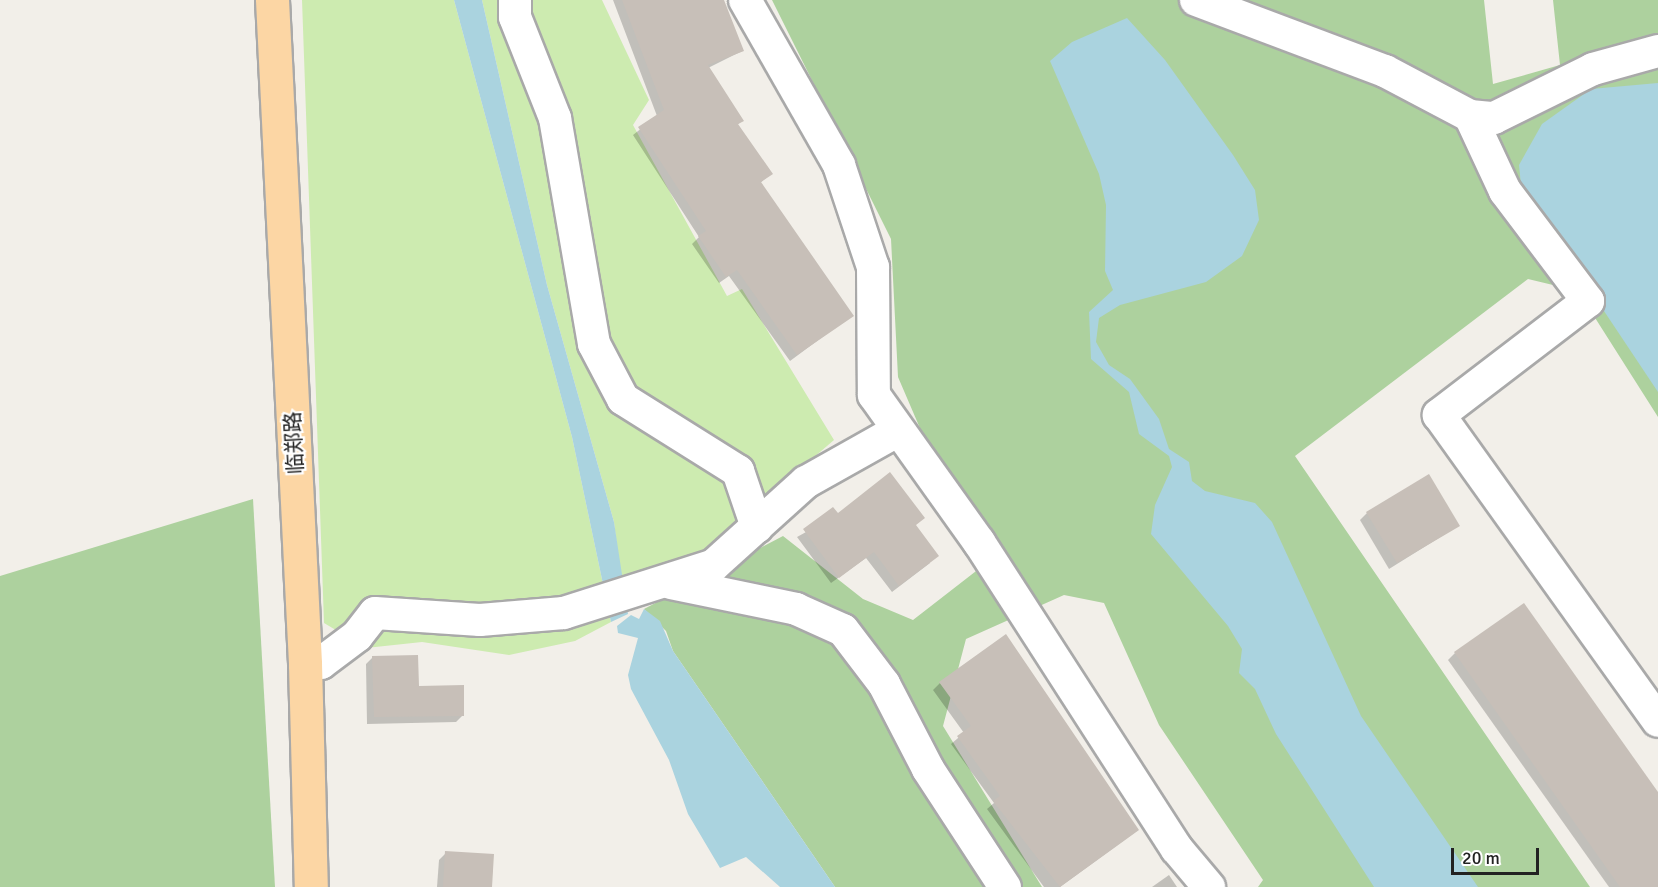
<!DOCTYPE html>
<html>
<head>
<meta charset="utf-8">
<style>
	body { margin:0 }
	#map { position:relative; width:1658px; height:887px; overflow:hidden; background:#f2efe9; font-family:Signika,"Noto Sans SC",sans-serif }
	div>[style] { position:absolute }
	.grass>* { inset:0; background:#cdebb0 }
	.forest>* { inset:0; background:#add19e }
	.water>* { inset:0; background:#aad3df }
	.shadow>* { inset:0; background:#0003 }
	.building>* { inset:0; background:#c7bfb8 }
	.roads { filter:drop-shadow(2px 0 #a9a9a9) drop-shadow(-2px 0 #a9a9a9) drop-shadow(0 2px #a9a9a9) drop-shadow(0 -2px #a9a9a9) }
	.minor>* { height:32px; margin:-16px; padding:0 16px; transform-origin:16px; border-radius:16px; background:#fff }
	.major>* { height:33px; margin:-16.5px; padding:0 16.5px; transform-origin:16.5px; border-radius:16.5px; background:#fcd6a4 }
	span { translate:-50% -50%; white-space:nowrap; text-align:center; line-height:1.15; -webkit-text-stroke:4.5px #fff; paint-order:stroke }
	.street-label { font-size:21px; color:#222 }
	.scale { position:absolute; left:1451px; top:848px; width:88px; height:27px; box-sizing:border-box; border:3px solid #222; border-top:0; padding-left:8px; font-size:18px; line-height:21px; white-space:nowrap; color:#222; -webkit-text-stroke:4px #fff; paint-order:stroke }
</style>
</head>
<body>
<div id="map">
	<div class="grass">
		<i style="clip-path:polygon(302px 0,454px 0,572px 437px,611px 622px,575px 641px,509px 655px,422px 642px,366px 648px,324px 623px)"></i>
		<i style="clip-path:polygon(482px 0,602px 0,649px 100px,633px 125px,727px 296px,742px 289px,834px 440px,687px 566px,621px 582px,614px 522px,547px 285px)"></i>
	</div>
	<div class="forest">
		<i style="clip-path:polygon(772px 0,1484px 0,1493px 84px,1560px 65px,1553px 0,1658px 0,1658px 417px,1578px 291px,1528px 279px,1295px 456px,1590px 887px,1258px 887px,1263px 880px,1159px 725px,1104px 603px,1064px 595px,966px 639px,943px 726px,1042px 887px,835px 887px,673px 651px,666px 631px,644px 609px,783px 536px,863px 599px,913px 620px,980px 568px,898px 377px,891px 239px)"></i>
		<i style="clip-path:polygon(253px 499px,275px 887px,0 887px,0 576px)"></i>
	</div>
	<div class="water">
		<i style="clip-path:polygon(454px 0,482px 0,547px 285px,614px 522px,628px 614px,611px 622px,572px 437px)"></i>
		<i style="clip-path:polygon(1127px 18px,1165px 60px,1233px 155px,1255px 190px,1259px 220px,1242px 256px,1206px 282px,1120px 305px,1099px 318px,1096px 342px,1109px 365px,1130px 379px,1159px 419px,1169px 449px,1189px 462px,1192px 481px,1205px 491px,1255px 503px,1272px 522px,1361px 716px,1478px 887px,1374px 887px,1276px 734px,1255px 689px,1239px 673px,1242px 649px,1228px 626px,1151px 534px,1155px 505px,1172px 467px,1169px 456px,1139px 434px,1129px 392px,1091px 359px,1089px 312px,1113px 290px,1105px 271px,1106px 205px,1099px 174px,1050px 61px,1072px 42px)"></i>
		<i style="clip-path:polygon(1658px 83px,1658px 392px,1532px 203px,1521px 185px,1519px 165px,1542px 124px,1591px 89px)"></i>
		<i style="clip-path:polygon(644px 609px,660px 621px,673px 651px,835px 887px,780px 887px,746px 857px,720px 868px,688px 814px,669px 760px,631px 689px,628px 675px,638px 638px,618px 633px,617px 626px,631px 615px,639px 619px)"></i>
	</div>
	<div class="shadow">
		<i style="clip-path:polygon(613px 0,722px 0,742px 51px,708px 68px,742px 121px,737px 125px,771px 174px,760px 183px,852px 315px,790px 361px,729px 276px,719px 283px,692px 244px,699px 237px,633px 135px,657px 116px)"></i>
		<i style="clip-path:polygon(1367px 513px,1458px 526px,1389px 569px,1360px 520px)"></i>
		<i style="clip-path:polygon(837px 515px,915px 526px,930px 563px,892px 592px,866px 558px,831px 583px,797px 537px)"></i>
		<i style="clip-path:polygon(1455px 653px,1658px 795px,1658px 887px,1609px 887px,1448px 660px)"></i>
		<i style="clip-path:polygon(373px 657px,417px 687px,463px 715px,456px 722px,367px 724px,366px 664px)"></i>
		<i style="clip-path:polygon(940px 683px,1138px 830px,1060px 887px,1044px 887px,987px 809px,994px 803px,951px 744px,964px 733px,933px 690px)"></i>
		<i style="clip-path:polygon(446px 853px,490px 887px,437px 887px,439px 860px)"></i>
		<i style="clip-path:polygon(1169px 875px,1177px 887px,1152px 887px)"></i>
	</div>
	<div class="building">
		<i style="clip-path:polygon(622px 0,724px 0,744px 51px,708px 65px,744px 121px,738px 124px,773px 174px,761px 182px,854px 316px,797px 355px,737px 270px,726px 277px,698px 236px,706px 231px,638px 127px,664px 110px)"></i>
		<i style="clip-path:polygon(890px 472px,925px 518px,916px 525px,939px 556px,899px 586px,874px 552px,839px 578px,803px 529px,833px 507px,838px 513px)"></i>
		<i style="clip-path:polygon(1429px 474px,1460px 526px,1397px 563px,1366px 512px)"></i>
		<i style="clip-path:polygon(1524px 603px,1658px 792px,1658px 887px,1620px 887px,1454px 652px)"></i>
		<i style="clip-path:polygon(1006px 634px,1139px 830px,1060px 887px,993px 801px,1000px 796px,957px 736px,971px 726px,939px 682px)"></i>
		<i style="clip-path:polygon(418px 655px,419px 686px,464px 685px,464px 716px,374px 717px,372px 656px)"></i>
		<i style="clip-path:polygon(445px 851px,494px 854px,492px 887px,443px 887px)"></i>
	</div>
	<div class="roads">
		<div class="minor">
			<i style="left:515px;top:0;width:17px;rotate:90deg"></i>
			<i style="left:515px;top:17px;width:109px;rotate:68.4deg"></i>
			<i style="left:555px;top:118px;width:229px;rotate:80.2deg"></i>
			<i style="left:594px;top:344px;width:62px;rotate:62.2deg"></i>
			<i style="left:623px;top:399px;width:136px;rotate:32.1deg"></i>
			<i style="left:738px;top:471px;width:59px;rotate:71.3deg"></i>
			<i style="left:745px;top:0;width:190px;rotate:60.3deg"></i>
			<i style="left:839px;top:165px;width:108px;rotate:71.6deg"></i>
			<i style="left:873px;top:267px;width:128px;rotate:89.6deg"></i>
			<i style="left:874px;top:395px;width:181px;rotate:54.5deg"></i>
			<i style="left:979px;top:542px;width:365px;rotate:57.2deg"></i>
			<i style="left:1177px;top:849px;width:50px;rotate:49.9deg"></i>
			<i style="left:1196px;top:0;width:202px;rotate:20.6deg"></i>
			<i style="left:1385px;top:71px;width:96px;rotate:27.9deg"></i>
			<i style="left:1470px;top:116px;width:24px;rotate:5deg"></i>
			<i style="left:1494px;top:118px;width:110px;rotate:-26.3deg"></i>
			<i style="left:1593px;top:69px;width:67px;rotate:-15.5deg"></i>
			<i style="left:1470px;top:116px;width:83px;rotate:65deg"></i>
			<i style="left:1505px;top:191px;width:138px;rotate:53deg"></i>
			<i style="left:1588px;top:301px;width:188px;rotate:142.6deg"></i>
			<i style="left:1439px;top:415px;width:376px;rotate:54.4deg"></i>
			<i style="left:671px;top:583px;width:128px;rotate:11.7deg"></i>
			<i style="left:796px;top:609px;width:51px;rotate:24.1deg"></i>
			<i style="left:843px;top:630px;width:68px;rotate:52.8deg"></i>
			<i style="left:884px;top:684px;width:96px;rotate:62.6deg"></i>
			<i style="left:928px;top:769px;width:141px;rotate:56.9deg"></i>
			<i style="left:305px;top:664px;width:16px;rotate:-4deg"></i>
			<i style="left:321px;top:663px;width:45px;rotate:-36.9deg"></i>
			<i style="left:357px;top:636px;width:29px;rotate:-52deg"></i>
			<i style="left:375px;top:613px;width:105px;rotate:3.8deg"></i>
			<i style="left:480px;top:620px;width:84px;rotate:-4.8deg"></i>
			<i style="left:564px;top:613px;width:157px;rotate:-17.7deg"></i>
			<i style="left:714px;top:565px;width:124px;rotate:-42.1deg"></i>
			<i style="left:806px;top:482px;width:104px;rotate:-29.3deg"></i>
		</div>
		<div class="major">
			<i style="left:272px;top:0;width:665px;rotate:87.15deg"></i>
			<i style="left:305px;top:664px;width:223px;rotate:88.5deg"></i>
		</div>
	</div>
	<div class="street-label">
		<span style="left:294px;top:443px;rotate:-93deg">临郑路</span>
	</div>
	<div class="scale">20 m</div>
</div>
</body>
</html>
